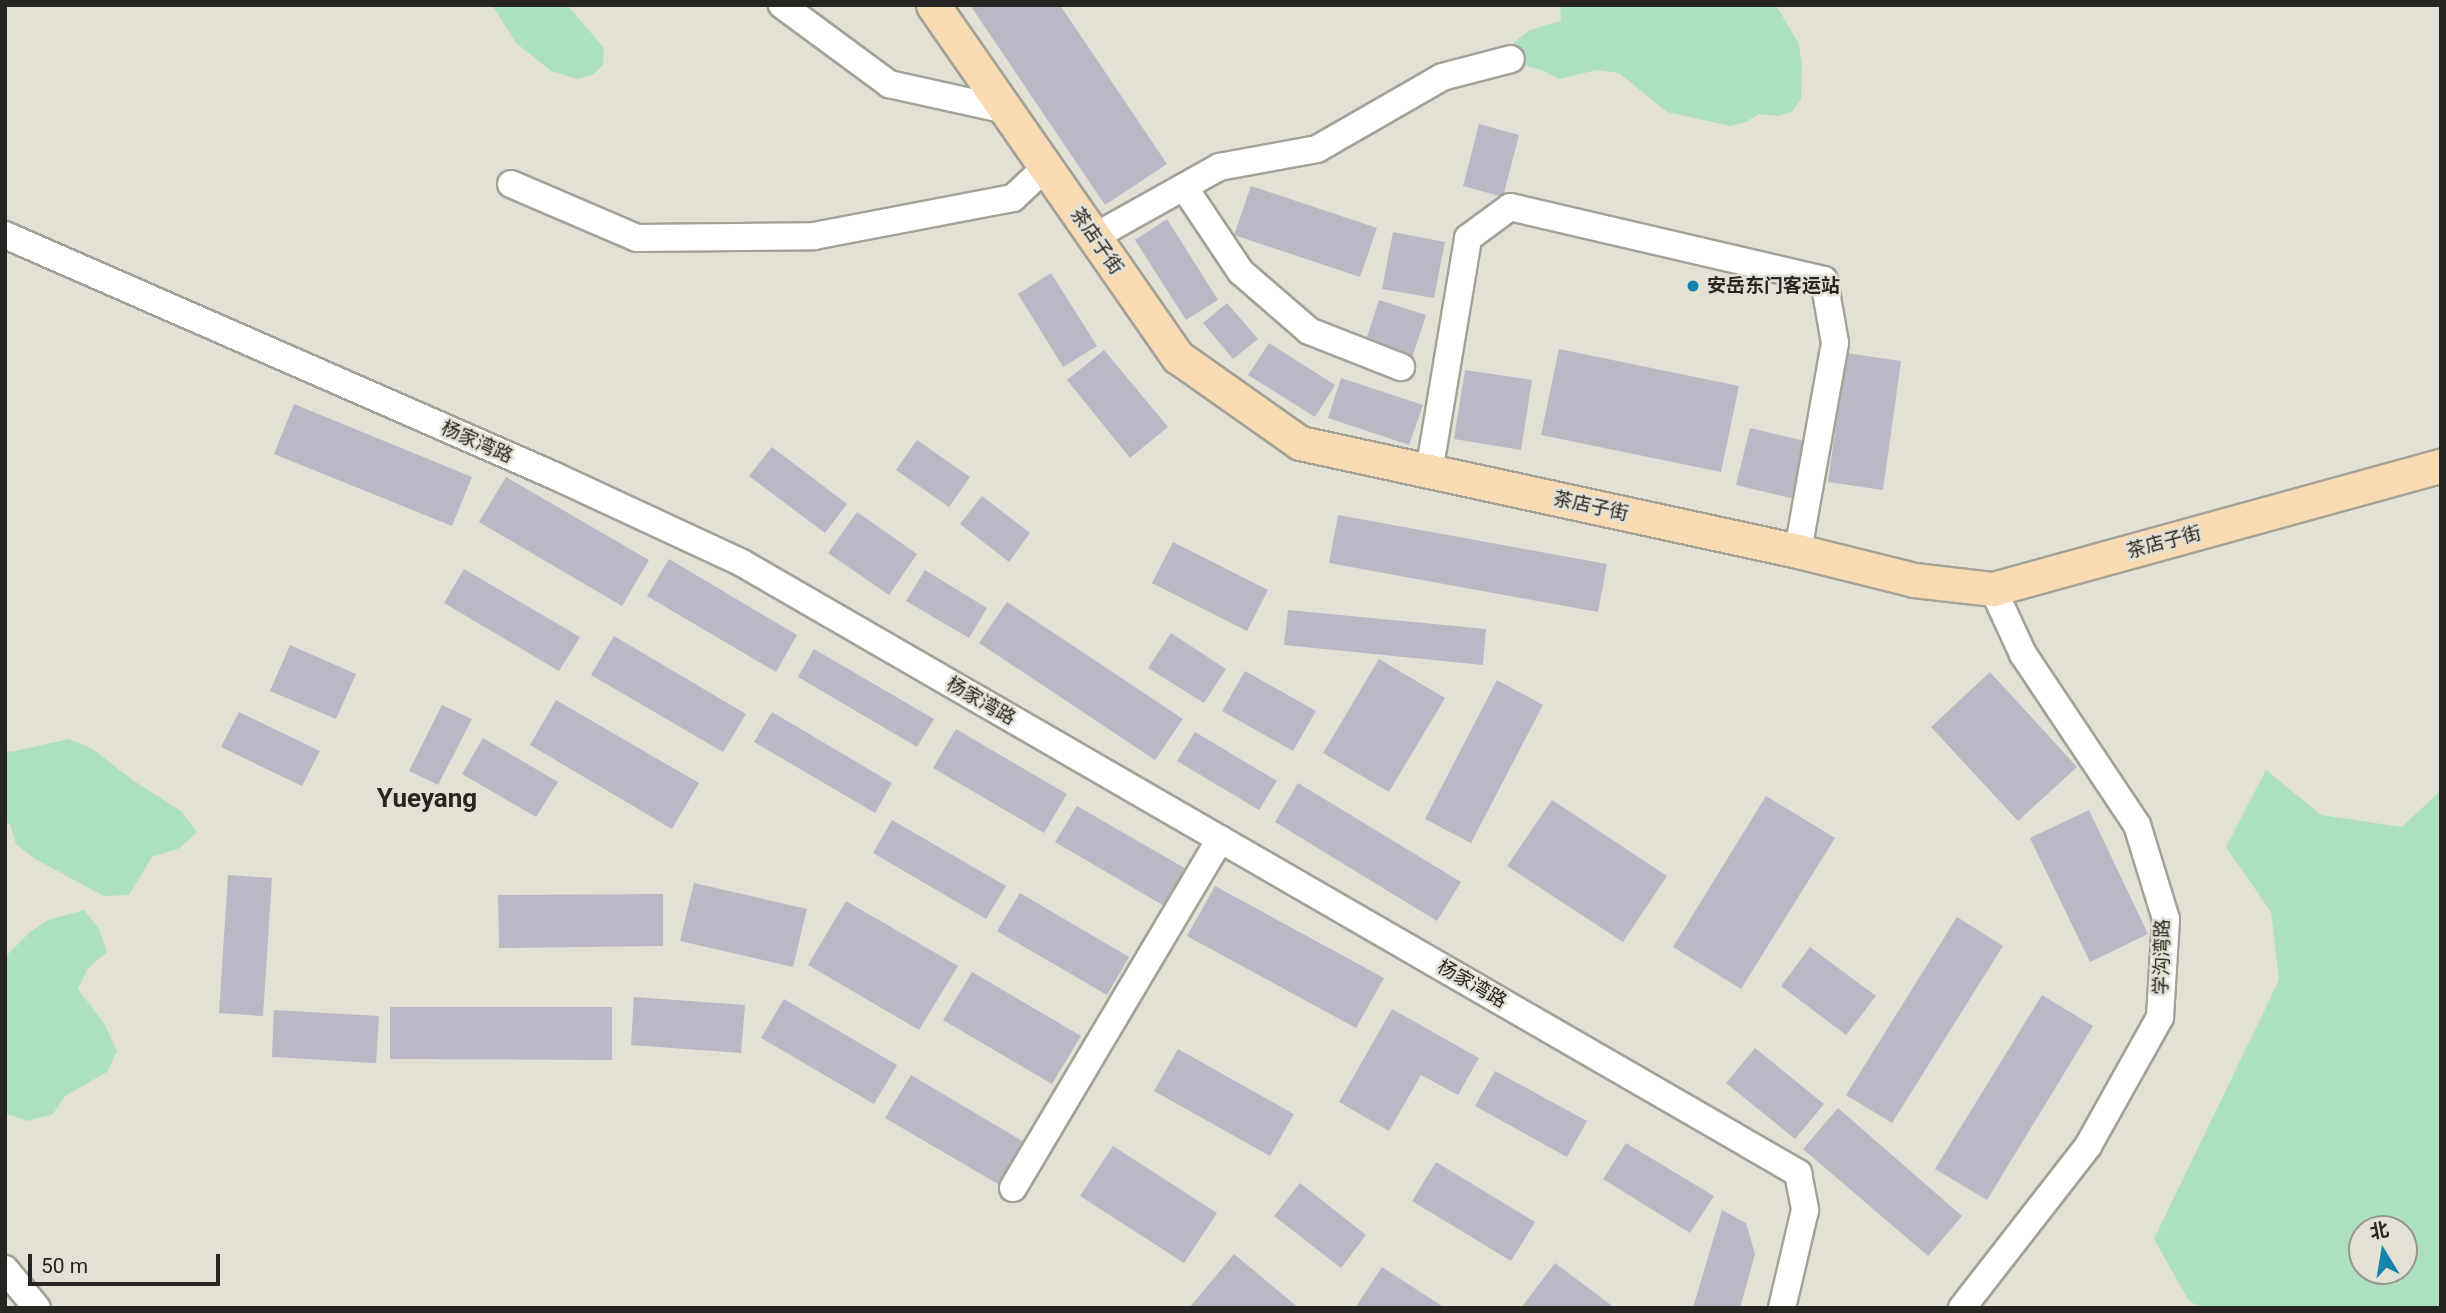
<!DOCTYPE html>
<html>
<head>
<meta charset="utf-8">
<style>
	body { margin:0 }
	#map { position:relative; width:2446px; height:1313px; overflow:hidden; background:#e3e1d6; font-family:Roboto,"Noto Sans SC",sans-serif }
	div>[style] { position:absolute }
	.green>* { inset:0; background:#ade0c1 }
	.building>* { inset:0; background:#b9b8c4 }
	.roads { filter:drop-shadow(2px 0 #a4a297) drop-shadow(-2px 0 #a4a297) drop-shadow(0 2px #a4a297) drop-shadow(0 -2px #a4a297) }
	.minor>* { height:26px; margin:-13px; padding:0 13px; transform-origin:13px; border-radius:13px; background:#fff }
	.major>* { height:33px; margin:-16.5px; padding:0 16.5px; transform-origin:16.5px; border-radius:16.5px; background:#f8dbb3 }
	.dots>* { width:19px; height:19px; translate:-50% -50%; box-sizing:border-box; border:4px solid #e3e1d6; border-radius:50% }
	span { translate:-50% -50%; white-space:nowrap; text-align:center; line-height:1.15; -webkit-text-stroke:5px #e3e1d6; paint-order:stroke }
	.street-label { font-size:19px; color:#262521 }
	.poi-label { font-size:19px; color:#262521; font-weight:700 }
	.left { translate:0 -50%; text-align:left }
	.district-label { font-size:26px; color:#262521; font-weight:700 }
	.frame { position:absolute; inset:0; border:7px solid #262521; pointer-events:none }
	.north { position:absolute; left:2348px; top:1215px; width:70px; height:70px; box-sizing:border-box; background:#e3e1d6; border:2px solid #97968e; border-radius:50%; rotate:349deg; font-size:19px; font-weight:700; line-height:28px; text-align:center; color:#262521 }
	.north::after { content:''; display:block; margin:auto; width:24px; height:32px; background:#1584ab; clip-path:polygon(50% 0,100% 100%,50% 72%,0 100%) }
	.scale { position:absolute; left:28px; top:1254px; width:192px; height:32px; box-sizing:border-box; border:4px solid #262521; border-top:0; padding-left:9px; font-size:21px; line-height:24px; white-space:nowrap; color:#262521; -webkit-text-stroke:5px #e3e1d6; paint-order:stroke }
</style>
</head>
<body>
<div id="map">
	<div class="green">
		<i style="clip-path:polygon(492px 5px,567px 5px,604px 48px,603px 65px,594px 74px,577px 79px,551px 71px,516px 43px)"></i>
		<i style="clip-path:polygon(1560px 5px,1776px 5px,1799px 44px,1802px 66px,1801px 99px,1792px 112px,1777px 116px,1759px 114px,1746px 122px,1730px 126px,1667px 112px,1619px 73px,1597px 70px,1559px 79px,1544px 71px,1510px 61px,1513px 43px,1530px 30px,1561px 21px)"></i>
		<i style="clip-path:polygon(69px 739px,91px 748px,134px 781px,182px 812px,197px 832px,180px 848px,152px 857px,129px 895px,104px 896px,35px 859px,16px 844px,10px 824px,5px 821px,5px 749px,10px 752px)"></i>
		<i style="clip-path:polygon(evenodd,2266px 770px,2321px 815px,2402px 827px,2441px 790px,2441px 1308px,2202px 1308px,2189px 1301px,2154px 1239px,2279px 980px,2271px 912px,2226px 847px,2266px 770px,2404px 1229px,2404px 1271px,2362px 1271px,2362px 1229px,2404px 1229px)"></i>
		<i style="clip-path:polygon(84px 910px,99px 929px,107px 952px,88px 968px,78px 989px,105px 1025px,117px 1051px,107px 1072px,65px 1096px,53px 1114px,27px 1121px,5px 1113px,5px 957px,30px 932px,48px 920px)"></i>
	</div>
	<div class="building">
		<i style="clip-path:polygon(970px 5px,1060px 5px,1167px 164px,1105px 205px)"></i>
		<i style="clip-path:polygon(1479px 124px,1519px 135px,1503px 197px,1463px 186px)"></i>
		<i style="clip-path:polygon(1251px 186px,1377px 228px,1360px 277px,1234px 235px)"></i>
		<i style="clip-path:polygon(1167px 219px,1218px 300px,1186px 320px,1135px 240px)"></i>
		<i style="clip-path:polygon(1393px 232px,1445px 242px,1434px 298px,1382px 289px)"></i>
		<i style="clip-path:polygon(1051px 273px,1097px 346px,1063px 367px,1018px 294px)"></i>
		<i style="clip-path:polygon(1379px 300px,1426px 315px,1410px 364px,1363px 349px)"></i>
		<i style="clip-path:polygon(1227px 303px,1258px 339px,1233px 359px,1203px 323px)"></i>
		<i style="clip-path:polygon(1269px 343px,1335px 385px,1315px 417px,1248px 375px)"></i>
		<i style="clip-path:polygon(1559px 349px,1739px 386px,1721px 472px,1541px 435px)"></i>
		<i style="clip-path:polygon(1104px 350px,1168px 427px,1130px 458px,1067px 380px)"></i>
		<i style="clip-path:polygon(1846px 353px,1901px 361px,1883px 490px,1828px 482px)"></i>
		<i style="clip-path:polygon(1465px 370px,1532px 380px,1521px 450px,1454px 439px)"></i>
		<i style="clip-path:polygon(1341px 378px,1423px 405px,1409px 445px,1328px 418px)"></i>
		<i style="clip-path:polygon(294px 404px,472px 477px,452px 526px,274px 454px)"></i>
		<i style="clip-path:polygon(1750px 428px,1813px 443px,1799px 500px,1736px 485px)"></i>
		<i style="clip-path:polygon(917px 440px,970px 477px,949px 507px,896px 470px)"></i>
		<i style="clip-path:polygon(772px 447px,847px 504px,825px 533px,749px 476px)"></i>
		<i style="clip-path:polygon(506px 477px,649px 560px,622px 606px,479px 522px)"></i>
		<i style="clip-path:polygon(982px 496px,1030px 533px,1009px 562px,960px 524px)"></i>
		<i style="clip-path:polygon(857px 512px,917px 554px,889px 595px,828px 553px)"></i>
		<i style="clip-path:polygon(1338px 515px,1607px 564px,1598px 612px,1329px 563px)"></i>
		<i style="clip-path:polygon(1173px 542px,1268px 590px,1247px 631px,1152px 583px)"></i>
		<i style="clip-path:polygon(669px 559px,797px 635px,776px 672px,647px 596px)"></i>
		<i style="clip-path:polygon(464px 569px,580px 637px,559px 671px,444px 603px)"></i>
		<i style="clip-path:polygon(925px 570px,987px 608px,969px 638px,906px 601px)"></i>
		<i style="clip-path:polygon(1007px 602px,1183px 719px,1155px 760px,979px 643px)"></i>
		<i style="clip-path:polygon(1288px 610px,1486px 629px,1483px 665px,1284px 645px)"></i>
		<i style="clip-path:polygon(1171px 633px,1226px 669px,1204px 703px,1148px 668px)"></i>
		<i style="clip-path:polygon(614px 636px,746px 714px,723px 752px,591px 675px)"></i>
		<i style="clip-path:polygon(290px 645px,356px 674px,336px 719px,270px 691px)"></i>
		<i style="clip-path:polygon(814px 649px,934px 719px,917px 747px,798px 677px)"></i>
		<i style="clip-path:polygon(1379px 659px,1445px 698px,1389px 792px,1323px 753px)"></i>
		<i style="clip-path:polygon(1245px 671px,1316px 711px,1293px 751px,1222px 711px)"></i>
		<i style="clip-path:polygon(1990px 672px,2077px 767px,2018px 821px,1931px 727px)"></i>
		<i style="clip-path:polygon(1497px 680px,1543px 705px,1471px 843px,1425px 819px)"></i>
		<i style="clip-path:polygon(556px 700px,699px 783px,672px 829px,530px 745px)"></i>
		<i style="clip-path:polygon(442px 705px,472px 719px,438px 785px,409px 771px)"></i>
		<i style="clip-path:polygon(239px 712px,320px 751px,302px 786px,221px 747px)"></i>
		<i style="clip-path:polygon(772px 712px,892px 783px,875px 813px,754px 742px)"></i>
		<i style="clip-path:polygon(956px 729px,1067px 794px,1044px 833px,933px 768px)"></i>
		<i style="clip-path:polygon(1195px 732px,1277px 781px,1259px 810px,1177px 761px)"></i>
		<i style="clip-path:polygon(483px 738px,558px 782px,536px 817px,462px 774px)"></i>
		<i style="clip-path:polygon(1298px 783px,1461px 882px,1437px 921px,1275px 822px)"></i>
		<i style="clip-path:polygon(1766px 796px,1835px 838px,1741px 989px,1673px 947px)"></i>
		<i style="clip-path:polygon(1552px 800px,1667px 876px,1623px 942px,1507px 866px)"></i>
		<i style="clip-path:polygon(1077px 806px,1188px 870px,1166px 907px,1055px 842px)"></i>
		<i style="clip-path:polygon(2089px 810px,2148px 934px,2090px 962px,2030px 838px)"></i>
		<i style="clip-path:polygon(892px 820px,1006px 886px,986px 919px,873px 853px)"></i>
		<i style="clip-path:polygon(228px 875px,272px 878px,263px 1016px,219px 1013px)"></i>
		<i style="clip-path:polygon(694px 883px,807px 909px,793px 967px,680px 941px)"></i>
		<i style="clip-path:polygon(1215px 886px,1384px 978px,1356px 1028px,1187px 936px)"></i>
		<i style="clip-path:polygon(1020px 893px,1129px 957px,1107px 995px,997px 931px)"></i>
		<i style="clip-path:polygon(663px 894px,663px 946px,499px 948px,498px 895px)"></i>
		<i style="clip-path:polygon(846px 901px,958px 966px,919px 1030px,808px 965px)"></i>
		<i style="clip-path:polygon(1957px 917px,2003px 946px,1892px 1123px,1846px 1095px)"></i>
		<i style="clip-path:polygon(1810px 947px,1876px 996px,1846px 1035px,1781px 986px)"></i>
		<i style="clip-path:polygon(972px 972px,1081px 1036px,1052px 1084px,943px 1020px)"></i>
		<i style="clip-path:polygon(2042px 995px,2093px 1026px,1987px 1200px,1935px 1169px)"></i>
		<i style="clip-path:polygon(634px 997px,745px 1005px,741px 1053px,631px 1045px)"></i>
		<i style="clip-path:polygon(784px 999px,897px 1065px,874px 1104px,761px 1038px)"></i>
		<i style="clip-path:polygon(390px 1007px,612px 1007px,612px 1060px,390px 1059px)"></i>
		<i style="clip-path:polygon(1392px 1009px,1479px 1058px,1458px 1095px,1421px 1075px,1389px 1131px,1339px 1102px)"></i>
		<i style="clip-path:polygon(274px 1010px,379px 1016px,376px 1063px,272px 1057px)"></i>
		<i style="clip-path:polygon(1755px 1048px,1824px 1104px,1795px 1139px,1726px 1083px)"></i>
		<i style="clip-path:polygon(1178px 1049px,1294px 1114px,1270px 1156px,1154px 1091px)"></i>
		<i style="clip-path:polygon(1495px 1071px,1587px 1121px,1567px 1157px,1475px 1106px)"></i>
		<i style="clip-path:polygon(911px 1075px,1029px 1145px,1003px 1187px,885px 1118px)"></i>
		<i style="clip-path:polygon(1838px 1108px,1962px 1216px,1928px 1256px,1803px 1149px)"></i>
		<i style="clip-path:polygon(1626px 1143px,1714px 1196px,1690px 1233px,1603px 1179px)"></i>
		<i style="clip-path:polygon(1113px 1146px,1217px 1213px,1184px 1263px,1080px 1196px)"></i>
		<i style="clip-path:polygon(1436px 1162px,1535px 1222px,1511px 1261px,1412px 1201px)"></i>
		<i style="clip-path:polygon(1300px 1183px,1366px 1235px,1341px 1268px,1274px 1216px)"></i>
		<i style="clip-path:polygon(1722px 1210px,1746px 1223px,1755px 1254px,1740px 1308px,1693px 1308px)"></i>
		<i style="clip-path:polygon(1234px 1254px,1299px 1308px,1189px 1308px)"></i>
		<i style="clip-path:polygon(1555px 1263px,1615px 1308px,1521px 1308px)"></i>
		<i style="clip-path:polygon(1382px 1267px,1445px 1308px,1355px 1308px)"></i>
	</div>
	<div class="roads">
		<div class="minor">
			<i style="left:782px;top:5px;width:133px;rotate:36.4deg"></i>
			<i style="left:889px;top:84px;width:120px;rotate:12.5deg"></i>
			<i style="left:511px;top:184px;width:137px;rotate:23.2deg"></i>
			<i style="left:637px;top:238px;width:177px;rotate:-0.6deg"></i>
			<i style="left:814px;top:236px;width:203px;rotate:-10.8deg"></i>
			<i style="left:1013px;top:198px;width:45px;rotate:-43.2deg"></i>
			<i style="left:1184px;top:187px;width:102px;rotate:56.2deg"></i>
			<i style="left:1241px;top:272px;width:90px;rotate:40.9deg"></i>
			<i style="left:1309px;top:331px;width:99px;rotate:21.4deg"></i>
			<i style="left:5px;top:235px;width:600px;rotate:23.66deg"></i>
			<i style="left:555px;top:476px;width:206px;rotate:24.9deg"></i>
			<i style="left:742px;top:563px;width:1220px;rotate:30.01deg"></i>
			<i style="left:1798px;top:1173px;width:38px;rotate:79deg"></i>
			<i style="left:1805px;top:1210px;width:101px;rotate:103.2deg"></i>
			<i style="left:1094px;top:237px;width:143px;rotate:-29.2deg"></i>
			<i style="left:1219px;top:167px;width:100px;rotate:-10.4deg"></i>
			<i style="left:1317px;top:149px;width:144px;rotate:-29.9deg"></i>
			<i style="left:1442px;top:77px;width:71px;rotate:-14.6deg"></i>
			<i style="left:1429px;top:472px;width:237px;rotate:-80.5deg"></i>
			<i style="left:1468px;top:238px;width:52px;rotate:-36.4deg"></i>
			<i style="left:1510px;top:207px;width:322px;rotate:13.1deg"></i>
			<i style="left:1824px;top:280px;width:64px;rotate:80.1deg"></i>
			<i style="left:1835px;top:343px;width:211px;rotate:100.1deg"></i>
			<i style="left:1013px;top:1188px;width:406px;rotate:-59.3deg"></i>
			<i style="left:5px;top:1269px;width:50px;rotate:50.6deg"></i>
			<i style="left:1962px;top:1308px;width:205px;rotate:-52.1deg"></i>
			<i style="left:2088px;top:1146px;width:148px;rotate:-60.8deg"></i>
			<i style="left:2160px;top:1017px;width:98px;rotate:-86.5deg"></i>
			<i style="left:2166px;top:919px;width:98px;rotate:-107.1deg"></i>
			<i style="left:2137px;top:825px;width:206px;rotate:-123.7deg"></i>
			<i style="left:2023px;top:654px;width:72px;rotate:-114.8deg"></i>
		</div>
		<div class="major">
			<i style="left:933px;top:5px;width:429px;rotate:55.2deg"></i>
			<i style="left:1178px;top:357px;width:149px;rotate:35.2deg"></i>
			<i style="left:1300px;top:443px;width:510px;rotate:12.24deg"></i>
			<i style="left:1798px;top:551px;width:120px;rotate:14deg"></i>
			<i style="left:1914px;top:580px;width:80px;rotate:6.5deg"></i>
			<i style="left:1993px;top:589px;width:465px;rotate:-15.4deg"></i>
		</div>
	</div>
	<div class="dots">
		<i style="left:1693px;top:286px;background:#1584ab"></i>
	</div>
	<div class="street-label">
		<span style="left:1097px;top:241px;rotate:55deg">茶店子街</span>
		<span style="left:477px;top:442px;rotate:24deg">杨家湾路</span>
		<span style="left:1591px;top:506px;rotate:12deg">茶店子街</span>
		<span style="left:2164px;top:542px;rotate:-15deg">茶店子街</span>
		<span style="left:981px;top:701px;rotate:30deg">杨家湾路</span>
		<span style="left:2162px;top:957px;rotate:-89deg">学沟湾路</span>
		<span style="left:1472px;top:984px;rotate:30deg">杨家湾路</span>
	</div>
	<div class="poi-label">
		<span class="left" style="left:1707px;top:286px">安岳东门客运站</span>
	</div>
	<div class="district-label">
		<span style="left:427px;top:799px">Yueyang</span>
	</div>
	<div class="frame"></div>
	<div class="north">北</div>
	<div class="scale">50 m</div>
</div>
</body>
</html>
